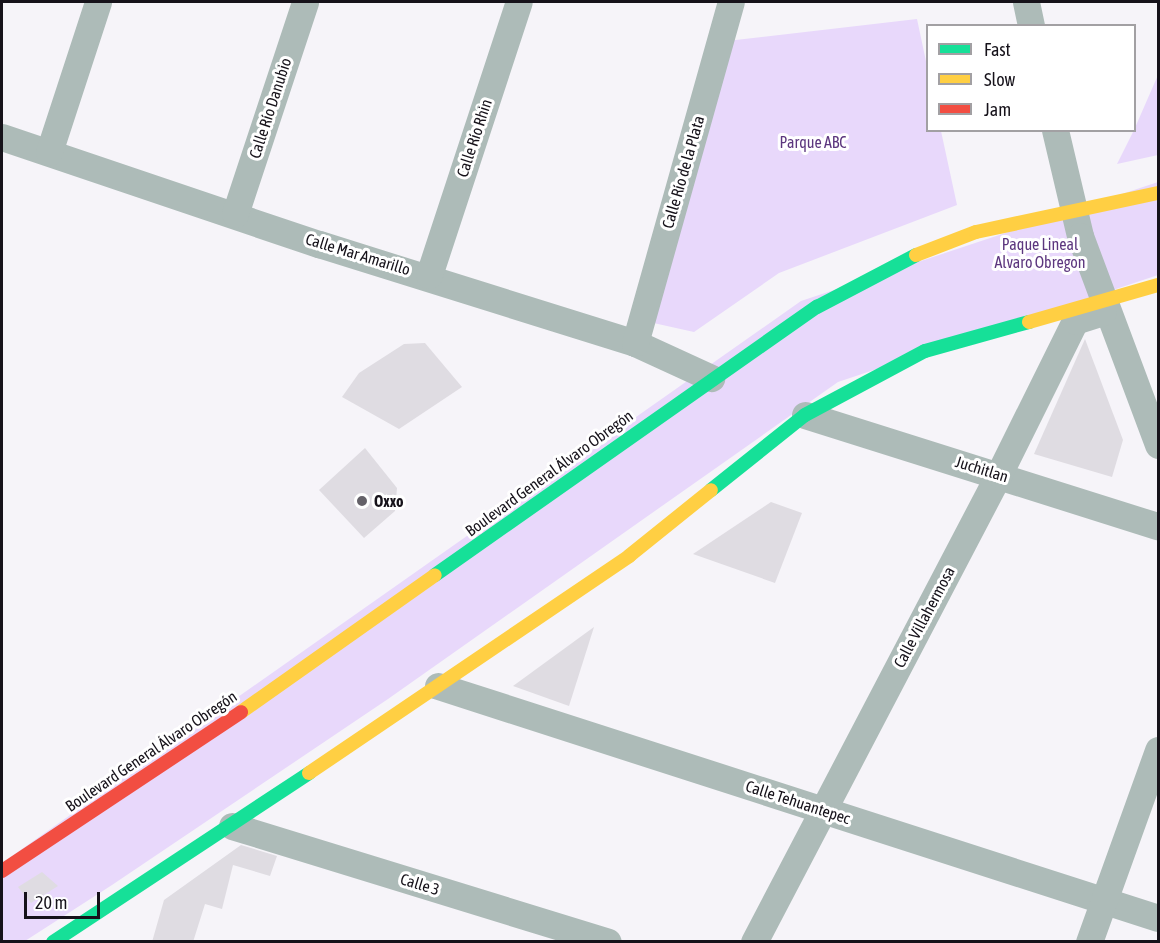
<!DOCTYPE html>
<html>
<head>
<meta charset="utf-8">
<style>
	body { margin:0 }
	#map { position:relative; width:1160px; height:943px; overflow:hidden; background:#f6f4f9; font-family:"Asap Condensed",sans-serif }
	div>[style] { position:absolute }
	.green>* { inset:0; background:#e8d8fb }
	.building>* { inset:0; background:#dfdce2 }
	.street>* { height:27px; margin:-13.5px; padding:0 13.5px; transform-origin:13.5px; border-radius:13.5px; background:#adbbb8 }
	.fast>* { height:14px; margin:-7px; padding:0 7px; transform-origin:7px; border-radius:7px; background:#16e098 }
	.slow>* { height:14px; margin:-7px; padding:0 7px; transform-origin:7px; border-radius:7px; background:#ffcf43 }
	.jam>* { height:14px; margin:-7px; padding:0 7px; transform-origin:7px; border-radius:7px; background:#f24e42 }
	.dots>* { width:16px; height:16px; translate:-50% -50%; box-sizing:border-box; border:3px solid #fff; border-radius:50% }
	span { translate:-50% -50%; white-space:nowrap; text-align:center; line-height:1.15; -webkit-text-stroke:6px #fff; paint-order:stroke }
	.street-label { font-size:16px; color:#16121a }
	.park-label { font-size:16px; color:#5c367e }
	.poi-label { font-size:16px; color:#16121a; font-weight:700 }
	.left { translate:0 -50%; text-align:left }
	.frame { position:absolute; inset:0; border:3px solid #16121a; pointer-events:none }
	.legend { position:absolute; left:926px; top:24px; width:210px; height:108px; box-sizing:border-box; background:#fff; border:2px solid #a2a0a3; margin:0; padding:8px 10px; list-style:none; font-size:18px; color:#16121a }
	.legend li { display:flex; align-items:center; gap:12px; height:30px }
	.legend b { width:30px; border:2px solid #a2a0a3 }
	.scale { position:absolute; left:24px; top:892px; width:76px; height:27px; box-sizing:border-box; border:3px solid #16121a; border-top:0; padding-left:8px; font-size:18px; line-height:21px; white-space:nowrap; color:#16121a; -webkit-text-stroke:4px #fff; paint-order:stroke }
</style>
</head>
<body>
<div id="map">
	<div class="green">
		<i style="clip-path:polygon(917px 19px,927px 66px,928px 130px,941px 131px,957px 205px,779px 273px,694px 332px,649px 322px,727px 41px)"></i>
		<i style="clip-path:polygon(1158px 75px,1158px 155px,1117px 164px,1134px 130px)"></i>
		<i style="clip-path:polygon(1158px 182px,1158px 275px,838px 382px,388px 699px,112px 885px,25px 941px,2px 941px,2px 863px,801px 301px)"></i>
	</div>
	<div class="building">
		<i style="clip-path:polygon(1085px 339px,1123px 440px,1112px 477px,1034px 454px)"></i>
		<i style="clip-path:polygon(425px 343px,462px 387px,399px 429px,342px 397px,359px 373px,404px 344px)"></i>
		<i style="clip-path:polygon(365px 448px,397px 488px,395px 511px,364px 538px,319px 490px)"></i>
		<i style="clip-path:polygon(771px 502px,802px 513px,775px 583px,693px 554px)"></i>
		<i style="clip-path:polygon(594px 627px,569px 706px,513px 686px)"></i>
		<i style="clip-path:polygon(241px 845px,277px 856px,270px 876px,233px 865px,222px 909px,205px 904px,193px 942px,152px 942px,164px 900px)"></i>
		<i style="clip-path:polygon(42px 872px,58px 886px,31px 903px,18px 887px)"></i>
	</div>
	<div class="street">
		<i style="left:1026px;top:2px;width:25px;rotate:78deg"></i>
		<i style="left:1055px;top:130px;width:109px;rotate:76.7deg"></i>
		<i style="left:1080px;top:236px;width:223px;rotate:69.5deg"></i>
		<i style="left:2px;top:137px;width:335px;rotate:18.7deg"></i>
		<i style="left:319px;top:244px;width:331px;rotate:17.4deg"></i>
		<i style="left:635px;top:343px;width:84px;rotate:24.7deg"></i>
		<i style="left:49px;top:152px;width:158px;rotate:-71.9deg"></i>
		<i style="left:235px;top:214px;width:223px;rotate:-71.7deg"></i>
		<i style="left:429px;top:275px;width:287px;rotate:-71.8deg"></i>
		<i style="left:635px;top:343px;width:354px;rotate:-74.3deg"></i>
		<i style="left:805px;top:415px;width:370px;rotate:17.5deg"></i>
		<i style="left:438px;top:686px;width:756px;rotate:17.86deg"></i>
		<i style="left:232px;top:826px;width:393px;rotate:17.1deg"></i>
		<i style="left:754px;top:942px;width:528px;rotate:-62.37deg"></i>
		<i style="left:999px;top:474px;width:171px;rotate:-63.6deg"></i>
		<i style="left:1075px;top:321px;width:29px;rotate:-18deg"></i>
		<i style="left:1089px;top:942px;width:204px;rotate:-70.2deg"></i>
	</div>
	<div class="fast">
		<i style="left:711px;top:490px;width:120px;rotate:-38.6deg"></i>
		<i style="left:805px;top:415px;width:136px;rotate:-28.1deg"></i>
		<i style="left:925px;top:351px;width:108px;rotate:-15.6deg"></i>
		<i style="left:435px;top:575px;width:467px;rotate:-35.1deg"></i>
		<i style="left:817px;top:307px;width:112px;rotate:-27.7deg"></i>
		<i style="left:53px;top:942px;width:307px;rotate:-33.4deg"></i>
	</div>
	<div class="slow">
		<i style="left:916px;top:255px;width:64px;rotate:-21deg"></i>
		<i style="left:976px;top:232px;width:186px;rotate:-12.1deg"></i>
		<i style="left:1029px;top:322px;width:134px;rotate:-16deg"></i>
		<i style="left:241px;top:712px;width:237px;rotate:-35.2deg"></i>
		<i style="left:309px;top:773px;width:387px;rotate:-34.1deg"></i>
		<i style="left:629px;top:556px;width:105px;rotate:-38.8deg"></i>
	</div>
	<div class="jam">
		<i style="left:2px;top:871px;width:287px;rotate:-33.6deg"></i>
	</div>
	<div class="dots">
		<i style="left:362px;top:501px;background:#646168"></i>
	</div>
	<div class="street-label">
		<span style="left:270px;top:108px;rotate:-72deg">Calle Río Danubio</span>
		<span style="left:474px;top:138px;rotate:-72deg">Calle Río Rhin</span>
		<span style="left:683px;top:172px;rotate:-74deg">Calle Río de la Plata</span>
		<span style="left:358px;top:254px;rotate:17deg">Calle Mar Amarillo</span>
		<span style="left:982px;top:469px;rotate:17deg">Juchitlan</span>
		<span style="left:549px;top:473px;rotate:-36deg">Boulevard General Álvaro Obregón</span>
		<span style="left:924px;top:617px;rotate:-62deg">Calle Villahermosa</span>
		<span style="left:151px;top:751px;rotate:-34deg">Boulevard General Álvaro Obregón</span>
		<span style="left:798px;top:802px;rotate:18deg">Calle Tehuantepec</span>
		<span style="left:420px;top:884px;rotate:17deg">Calle 3</span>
	</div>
	<div class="park-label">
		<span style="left:813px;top:142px">Parque ABC</span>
		<span style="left:1040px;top:253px">Paque Lineal<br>Alvaro Obregon</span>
	</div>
	<div class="poi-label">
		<span class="left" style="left:374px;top:501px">Oxxo</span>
	</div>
	<div class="frame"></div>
	<ul class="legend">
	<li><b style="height:8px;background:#16e098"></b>Fast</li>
	<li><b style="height:8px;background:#ffcf43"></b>Slow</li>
	<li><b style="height:8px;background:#f24e42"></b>Jam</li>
	</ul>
	<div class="scale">20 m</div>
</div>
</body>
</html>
